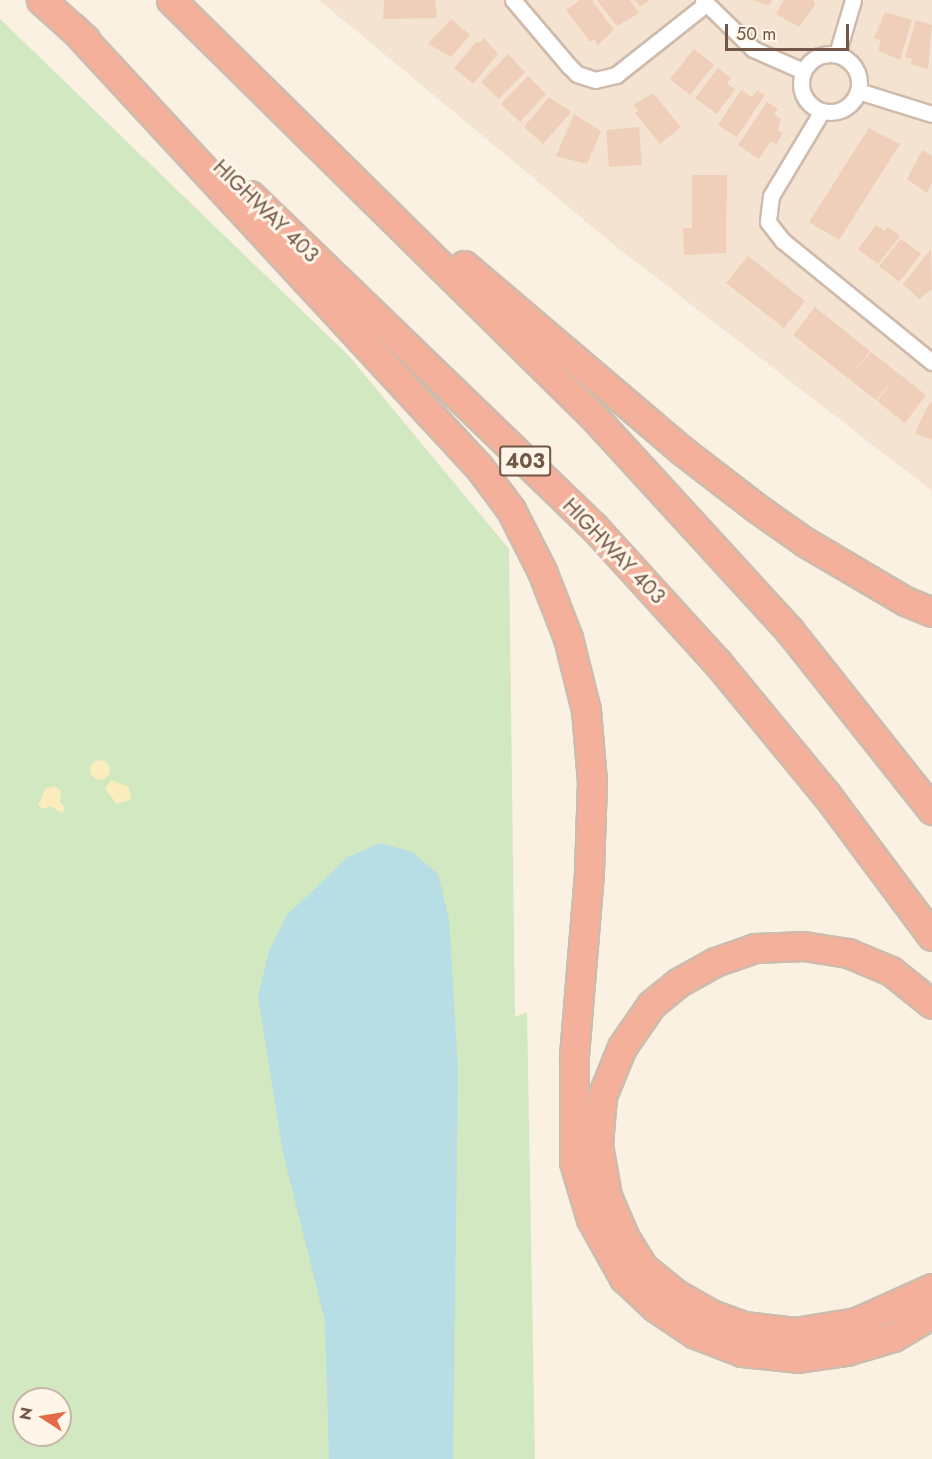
<!DOCTYPE html>
<html>
<head>
<meta charset="utf-8">
<style>
	body { margin:0 }
	#map { position:relative; width:932px; height:1459px; overflow:hidden; background:#fbf1e2; font-family:Jost,sans-serif }
	div>[style] { position:absolute }
	.residential>* { inset:0; background:#f3e3d0 }
	.green>* { inset:0; background:#d1e8c1 }
	.sand>* { inset:0; background:#faecbd }
	.round { border-radius:50% }
	.water>* { inset:0; background:#b7dee4 }
	.building>* { inset:0; background:#f0cfba }
	.roads { filter:drop-shadow(2px 0 #cebbac) drop-shadow(-2px 0 #cebbac) drop-shadow(0 2px #cebbac) drop-shadow(0 -2px #cebbac) }
	.minor>* { height:15px; margin:-7.5px; padding:0 7.5px; transform-origin:7.5px; border-radius:7.5px; background:#fff }
	.minor>.ring { margin:-7.5px; padding:0; box-sizing:content-box; background:none; border:15px solid #fff; border-radius:50% }
	.motorway>* { height:27px; margin:-13.5px; padding:0 13.5px; transform-origin:13.5px; border-radius:13.5px; background:#f4b09a }
	span { translate:-50% -50%; white-space:nowrap; text-align:center; line-height:1.15; -webkit-text-stroke:6px #fff5e8; paint-order:stroke }
	.shield-label span { padding:2px 4px; background:#fff5e8; border:2px solid; border-radius:4px; -webkit-text-stroke-width:0 }
	.shield-label { font-size:20px; color:#725749; font-weight:700 }
	.street-label { font-size:21px; color:#725749 }
	.north { position:absolute; left:12px; top:1387px; width:60px; height:60px; box-sizing:border-box; background:#fff5e8; border:2px solid #c7b6a8; border-radius:50%; rotate:282deg; font-size:16px; font-weight:700; line-height:24px; text-align:center; color:#725749 }
	.north::after { content:''; display:block; margin:auto; width:21px; height:27px; background:#e26a4a; clip-path:polygon(50% 0,100% 100%,50% 72%,0 100%) }
	.scale { position:absolute; left:725px; top:24px; width:124px; height:27px; box-sizing:border-box; border:3px solid #725749; border-top:0; padding-left:8px; font-size:18px; line-height:21px; white-space:nowrap; color:#725749; -webkit-text-stroke:4px #fff5e8; paint-order:stroke }
</style>
</head>
<body>
<div id="map">
	<div class="residential">
		<i style="clip-path:polygon(319px 0,932px 0,932px 491px,613px 244px)"></i>
	</div>
	<div class="green">
		<i style="clip-path:polygon(evenodd,0 19px,349px 356px,509px 549px,515px 1017px,527px 1012px,535px 1459px,0 1459px,0 19px,24px 1399px,60px 1399px,60px 1435px,24px 1435px,24px 1399px)"></i>
	</div>
	<div class="sand">
		<i class="round" style="left:90px;top:760px;width:20px;height:20px"></i>
		<i style="clip-path:polygon(111px 780px,129px 787px,131px 800px,117px 804px,105px 789px)"></i>
		<i style="clip-path:polygon(55px 786px,61px 791px,60px 802px,65px 808px,62px 813px,51px 806px,43px 809px,38px 805px,46px 788px)"></i>
	</div>
	<div class="water">
		<i style="clip-path:polygon(380px 843px,412px 852px,438px 874px,449px 919px,458px 1069px,453px 1459px,329px 1459px,325px 1321px,283px 1153px,258px 996px,269px 951px,287px 915px,348px 857px)"></i>
	</div>
	<div class="building">
		<i style="clip-path:polygon(384px 0,435px 0,437px 18px,383px 19px)"></i>
		<i style="clip-path:polygon(580px 0,592px 0,614px 30px,598px 45px,594px 39px,590px 42px,566px 10px)"></i>
		<i style="clip-path:polygon(597px 0,630px 0,639px 13px,617px 26px)"></i>
		<i style="clip-path:polygon(634px 0,650px 0,641px 7px)"></i>
		<i style="clip-path:polygon(754px 0,772px 0,768px 6px)"></i>
		<i style="clip-path:polygon(784px 0,814px 0,815px 5px,799px 27px,776px 14px)"></i>
		<i style="clip-path:polygon(885px 12px,912px 20px,900px 60px,878px 51px,881px 40px,874px 38px)"></i>
		<i style="clip-path:polygon(451px 19px,470px 35px,451px 57px,428px 44px)"></i>
		<i style="clip-path:polygon(916px 20px,932px 25px,928px 69px,911px 64px,912px 59px,905px 57px)"></i>
		<i style="clip-path:polygon(484px 38px,498px 54px,473px 84px,454px 68px,477px 41px,479px 43px)"></i>
		<i style="clip-path:polygon(694px 49px,714px 65px,690px 95px,670px 79px)"></i>
		<i style="clip-path:polygon(508px 54px,525px 72px,499px 99px,481px 82px)"></i>
		<i style="clip-path:polygon(718px 68px,731px 78px,727px 83px,735px 89px,717px 114px,695px 98px)"></i>
		<i style="clip-path:polygon(528px 76px,546px 94px,520px 122px,501px 104px)"></i>
		<i style="clip-path:polygon(741px 90px,752px 97px,757px 90px,765px 95px,737px 137px,718px 125px)"></i>
		<i style="clip-path:polygon(653px 93px,681px 127px,660px 144px,635px 113px,638px 110px,633px 105px)"></i>
		<i style="clip-path:polygon(549px 97px,571px 112px,543px 144px,524px 127px)"></i>
		<i style="clip-path:polygon(767px 102px,778px 109px,774px 114px,781px 119px,778px 130px,783px 133px,776px 145px,771px 141px,759px 159px,738px 145px)"></i>
		<i style="clip-path:polygon(574px 114px,601px 131px,587px 164px,556px 156px)"></i>
		<i style="clip-path:polygon(639px 127px,642px 165px,609px 167px,606px 130px)"></i>
		<i style="clip-path:polygon(869px 128px,900px 144px,839px 240px,809px 222px)"></i>
		<i style="clip-path:polygon(922px 150px,932px 156px,932px 183px,927px 193px,907px 179px)"></i>
		<i style="clip-path:polygon(692px 175px,727px 175px,726px 253px,684px 255px,683px 228px,692px 228px)"></i>
		<i style="clip-path:polygon(876px 225px,885px 231px,888px 227px,900px 236px,878px 264px,858px 249px)"></i>
		<i style="clip-path:polygon(901px 239px,921px 254px,899px 282px,879px 266px)"></i>
		<i style="clip-path:polygon(931px 249px,932px 289px,919px 299px,903px 284px)"></i>
		<i style="clip-path:polygon(748px 256px,805px 301px,784px 328px,726px 283px)"></i>
		<i style="clip-path:polygon(815px 307px,870px 351px,855px 371px,871px 352px,926px 395px,905px 423px,877px 401px,896px 376px,876px 400px,793px 335px)"></i>
		<i style="clip-path:polygon(930px 402px,932px 403px,932px 440px,915px 433px)"></i>
	</div>
	<div class="roads">
		<div class="minor">
			<i style="left:513px;top:0;width:87px;rotate:49.7deg"></i>
			<i style="left:569px;top:66px;width:11px;rotate:45deg"></i>
			<i style="left:577px;top:74px;width:19px;rotate:18deg"></i>
			<i style="left:595px;top:80px;width:22px;rotate:-13deg"></i>
			<i style="left:616px;top:75px;width:115px;rotate:-38.3deg"></i>
			<i style="left:703px;top:0;width:70px;rotate:44.4deg"></i>
			<i style="left:753px;top:49px;width:55px;rotate:23.7deg"></i>
			<i class="ring" style="left:801px;top:54px;width:43px;height:43px"></i>
			<i style="left:837px;top:54px;width:56px;rotate:-73.5deg"></i>
			<i style="left:858px;top:91px;width:77px;rotate:17.3deg"></i>
			<i style="left:822px;top:111px;width:99px;rotate:121deg"></i>
			<i style="left:771px;top:196px;width:26px;rotate:97deg"></i>
			<i style="left:768px;top:222px;width:24px;rotate:52deg"></i>
			<i style="left:783px;top:241px;width:192px;rotate:39.1deg"></i>
		</div>
		<div class="motorway">
			<i style="left:41px;top:0;width:59px;rotate:41.6deg"></i>
			<i style="left:171px;top:0;width:594px;rotate:44.59deg"></i>
			<i style="left:594px;top:417px;width:289px;rotate:47.5deg"></i>
			<i style="left:789px;top:630px;width:230px;rotate:51.5deg"></i>
			<i style="left:73px;top:28px;width:598px;rotate:47.24deg"></i>
			<i style="left:479px;top:467px;width:54px;rotate:53.3deg"></i>
			<i style="left:511px;top:510px;width:68px;rotate:63.1deg"></i>
			<i style="left:542px;top:571px;width:72px;rotate:68.8deg"></i>
			<i style="left:568px;top:638px;width:74px;rotate:76deg"></i>
			<i style="left:586px;top:710px;width:71px;rotate:85.2deg"></i>
			<i style="left:592px;top:781px;width:92px;rotate:91.9deg"></i>
			<i style="left:589px;top:873px;width:184px;rotate:94.7deg"></i>
			<i style="left:574px;top:1056px;width:106px;rotate:90deg"></i>
			<i style="left:574px;top:1162px;width:59px;rotate:73.4deg"></i>
			<i style="left:591px;top:1219px;width:68px;rotate:60.8deg"></i>
			<i style="left:624px;top:1278px;width:42px;rotate:43.1deg"></i>
			<i style="left:655px;top:1307px;width:48px;rotate:34deg"></i>
			<i style="left:695px;top:1334px;width:50px;rotate:21deg"></i>
			<i style="left:742px;top:1352px;width:56px;rotate:6.1deg"></i>
			<i style="left:798px;top:1358px;width:49px;rotate:-8.3deg"></i>
			<i style="left:846px;top:1351px;width:49px;rotate:-16.6deg"></i>
			<i style="left:893px;top:1337px;width:45px;rotate:-30.5deg"></i>
			<i style="left:250px;top:195px;width:478px;rotate:44deg"></i>
			<i style="left:594px;top:527px;width:183px;rotate:47.7deg"></i>
			<i style="left:717px;top:662px;width:171px;rotate:50.5deg"></i>
			<i style="left:826px;top:794px;width:177px;rotate:53.3deg"></i>
			<i style="left:464px;top:265px;width:284px;rotate:40.4deg"></i>
			<i style="left:680px;top:449px;width:98px;rotate:37.6deg"></i>
			<i style="left:758px;top:509px;width:57px;rotate:35.1deg"></i>
			<i style="left:805px;top:542px;width:116px;rotate:30.5deg"></i>
			<i style="left:905px;top:601px;width:29px;rotate:22deg"></i>
			<i style="left:932px;top:1004px;width:53px;rotate:-141.2deg"></i>
			<i style="left:891px;top:971px;width:47px;rotate:-157.3deg"></i>
			<i style="left:848px;top:953px;width:45px;rotate:-171deg"></i>
			<i style="left:804px;top:946px;width:49px;rotate:177.7deg"></i>
			<i style="left:755px;top:948px;width:42px;rotate:160.7deg"></i>
			<i style="left:715px;top:962px;width:41px;rotate:150.9deg"></i>
			<i style="left:679px;top:982px;width:36px;rotate:141deg"></i>
			<i style="left:651px;top:1005px;width:51px;rotate:124.6deg"></i>
			<i style="left:622px;top:1047px;width:53px;rotate:112.2deg"></i>
			<i style="left:602px;top:1096px;width:49px;rotate:94.7deg"></i>
			<i style="left:598px;top:1145px;width:52px;rotate:80deg"></i>
			<i style="left:607px;top:1196px;width:46px;rotate:66.8deg"></i>
			<i style="left:625px;top:1238px;width:36px;rotate:58deg"></i>
			<i style="left:644px;top:1268px;width:41px;rotate:39.1deg"></i>
			<i style="left:676px;top:1294px;width:40px;rotate:29.7deg"></i>
			<i style="left:711px;top:1314px;width:35px;rotate:20deg"></i>
			<i style="left:744px;top:1326px;width:51px;rotate:6.7deg"></i>
			<i style="left:795px;top:1332px;width:62px;rotate:-9.3deg"></i>
			<i style="left:856px;top:1322px;width:83px;rotate:-24.1deg"></i>
		</div>
	</div>
	<div class="shield-label">
		<span style="left:525px;top:461px">403</span>
	</div>
	<div class="street-label">
		<span style="left:266px;top:211px;rotate:44deg">HIGHWAY 403</span>
		<span style="left:614px;top:551px;rotate:46deg">HIGHWAY 403</span>
	</div>
	<div class="north">N</div>
	<div class="scale">50 m</div>
</div>
</body>
</html>
